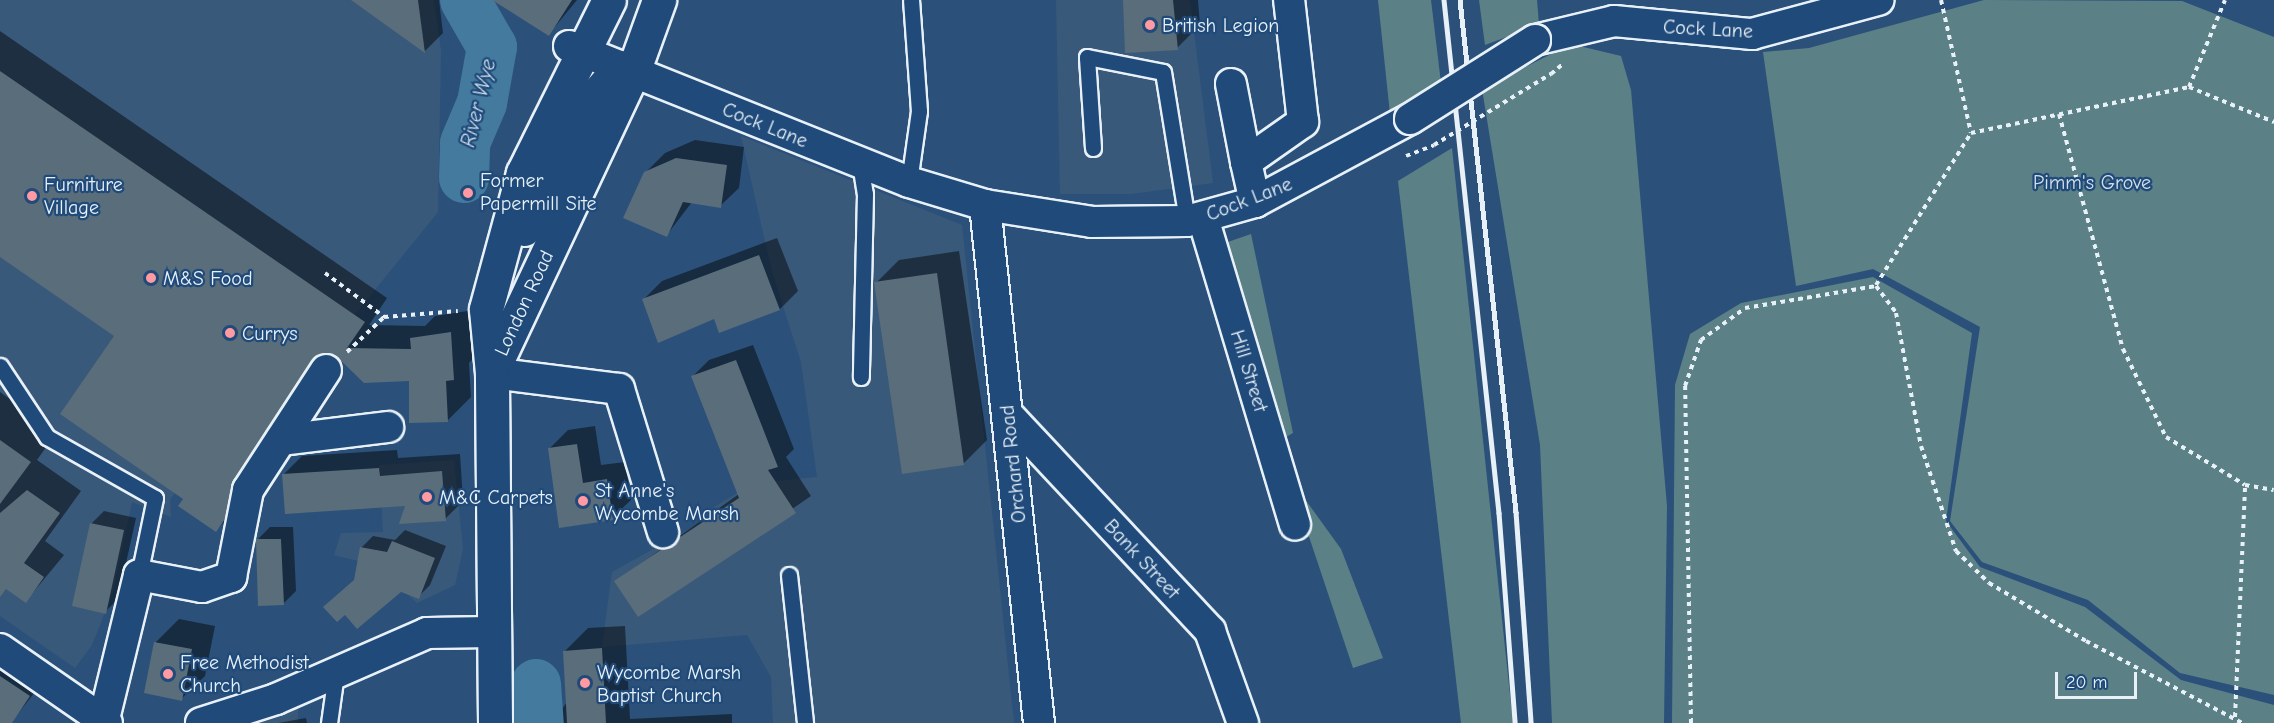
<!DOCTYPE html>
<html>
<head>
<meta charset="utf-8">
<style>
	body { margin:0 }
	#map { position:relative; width:2274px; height:723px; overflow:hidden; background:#2b517a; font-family:"Comic Neue",sans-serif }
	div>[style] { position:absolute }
	.built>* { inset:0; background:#39597a }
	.green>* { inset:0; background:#5b8187 }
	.shadow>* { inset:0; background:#0007 }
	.river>* { height:50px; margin:-25px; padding:0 25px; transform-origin:25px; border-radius:25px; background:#437a9e }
	.building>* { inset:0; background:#5a6d7b }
	.path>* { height:4px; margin-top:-2px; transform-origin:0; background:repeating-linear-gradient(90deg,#e8f1f8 0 4.5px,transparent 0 9px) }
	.roads { filter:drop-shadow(2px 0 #e8f1f8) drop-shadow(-2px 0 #e8f1f8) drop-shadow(0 2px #e8f1f8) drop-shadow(0 -2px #e8f1f8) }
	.service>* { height:15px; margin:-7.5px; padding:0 7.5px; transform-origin:7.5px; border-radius:7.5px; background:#1f4a7a }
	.minor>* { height:30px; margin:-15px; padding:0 15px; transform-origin:15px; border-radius:15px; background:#1f4a7a }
	.primary>* { height:33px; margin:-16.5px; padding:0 16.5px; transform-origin:16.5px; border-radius:16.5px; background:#1f4a7a }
	.rail>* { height:4.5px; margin:-2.25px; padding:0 2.25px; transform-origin:2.25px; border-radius:2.25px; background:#e8f1f8 }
	.path-bridge>* { height:4px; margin-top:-2px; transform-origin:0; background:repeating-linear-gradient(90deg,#e8f1f8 0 4.5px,transparent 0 9px) }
	.bridges { filter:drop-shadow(2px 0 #e8f1f8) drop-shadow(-2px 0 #e8f1f8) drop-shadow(0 2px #e8f1f8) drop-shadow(0 -2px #e8f1f8) }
	.minor-bridge>* { height:30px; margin:-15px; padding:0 15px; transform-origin:15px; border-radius:15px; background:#1f4a7a }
	.dots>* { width:16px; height:16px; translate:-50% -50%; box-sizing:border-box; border:3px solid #1f4a7a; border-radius:50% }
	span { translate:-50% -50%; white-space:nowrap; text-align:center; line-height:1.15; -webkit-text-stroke:4.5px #1f4a7a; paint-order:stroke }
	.poi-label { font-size:20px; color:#e8f1f8 }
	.left { translate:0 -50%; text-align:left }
	.street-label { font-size:20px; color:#e8f1f8 }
	.park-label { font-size:20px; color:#d3e0e7 }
	.water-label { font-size:21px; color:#cfdfea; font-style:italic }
	.scale { position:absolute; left:2055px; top:672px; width:82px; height:27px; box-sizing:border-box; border:3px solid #e8f1f8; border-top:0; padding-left:8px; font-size:18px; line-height:21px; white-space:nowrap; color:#e8f1f8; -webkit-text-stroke:4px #1f4a7a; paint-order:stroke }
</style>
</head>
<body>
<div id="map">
	<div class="built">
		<i style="clip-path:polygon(0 0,434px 0,441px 51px,438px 212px,340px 333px,305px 307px,170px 500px,171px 517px,132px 502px,113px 592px,92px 645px,75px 668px,0 616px)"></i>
		<i style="clip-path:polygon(1056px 0,1190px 0,1213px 183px,1131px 194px,1060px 194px)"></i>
		<i style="clip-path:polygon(741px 136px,962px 225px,1014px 723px,773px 723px,771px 677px,747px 635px,602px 647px,612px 572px,700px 523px,699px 516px,754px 483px,817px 477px,801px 362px,772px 272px)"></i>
		<i style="clip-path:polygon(454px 460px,463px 549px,455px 585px,417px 603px,379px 566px,334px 555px,341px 533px,383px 532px,379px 465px)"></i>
		<i style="clip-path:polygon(298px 707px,298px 723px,256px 723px)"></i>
	</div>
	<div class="green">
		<i style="clip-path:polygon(1378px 0,1431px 0,1441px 83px,1390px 114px)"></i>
		<i style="clip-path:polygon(1479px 0,1537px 0,1539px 25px,1485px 45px)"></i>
		<i style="clip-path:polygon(1984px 0,2182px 1px,2274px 37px,2274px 695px,2180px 673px,2088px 600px,1982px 562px,1950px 521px,1980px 327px,1873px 269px,1796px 286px,1763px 52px,1809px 48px)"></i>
		<i style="clip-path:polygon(1571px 44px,1621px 56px,1631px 90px,1667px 506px,1664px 723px,1552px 723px,1540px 445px,1482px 89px)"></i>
		<i style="clip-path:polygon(1452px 148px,1513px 723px,1461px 723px,1398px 181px)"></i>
		<i style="clip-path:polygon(1251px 234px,1293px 433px,1286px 437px,1225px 243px)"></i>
		<i style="clip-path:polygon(1873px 277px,1972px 333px,1946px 521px,1980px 567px,2085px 607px,2181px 680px,2274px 705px,2274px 723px,1672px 723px,1675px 385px,1690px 334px,1741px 303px)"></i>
		<i style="clip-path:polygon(1289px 477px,1341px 549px,1383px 658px,1353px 668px)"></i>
	</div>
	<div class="shadow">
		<i style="clip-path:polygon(353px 0,439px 0,443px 33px,425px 51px)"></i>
		<i style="clip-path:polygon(521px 0,577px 0,549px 34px)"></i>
		<i style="clip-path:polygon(1124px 0,1198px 0,1200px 25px,1177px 48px)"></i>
		<i style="clip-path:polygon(0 31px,387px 298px,369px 325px,425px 326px,435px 316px,474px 310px,477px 355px,469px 363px,471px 397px,448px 420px,411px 380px,326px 353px,256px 456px,239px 507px,216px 530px,185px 499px,116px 336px,0 255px)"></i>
		<i style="clip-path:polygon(695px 140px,744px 147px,739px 188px,720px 206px,692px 202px,666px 236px,646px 172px,665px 153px)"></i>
		<i style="clip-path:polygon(777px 238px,798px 291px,780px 309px,715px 317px,644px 299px,662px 281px)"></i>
		<i style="clip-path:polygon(959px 251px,987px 440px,963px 464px,876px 283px,899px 260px)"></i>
		<i style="clip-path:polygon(753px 345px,794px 449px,786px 457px,811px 496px,638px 615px,616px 581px,739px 494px,693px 376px,709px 360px)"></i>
		<i style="clip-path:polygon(0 392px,37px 418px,51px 440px,37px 460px,81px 491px,45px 541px,64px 555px,26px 601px,0 583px)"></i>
		<i style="clip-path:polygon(595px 426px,601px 465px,625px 462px,631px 500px,612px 518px,549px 449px,568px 430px)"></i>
		<i style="clip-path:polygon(397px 450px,398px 458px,460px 454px,463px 501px,445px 519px,408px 505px,284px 474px,302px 456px)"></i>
		<i style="clip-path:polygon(104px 511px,136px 518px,118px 599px,105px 612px,91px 524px)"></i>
		<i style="clip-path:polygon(270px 527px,293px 527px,296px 591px,283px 604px,257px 540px)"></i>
		<i style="clip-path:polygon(405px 530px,446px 546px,430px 585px,418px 597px,356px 578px,361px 548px,373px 536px,395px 540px)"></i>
		<i style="clip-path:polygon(179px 619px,215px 626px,205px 676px,181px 699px,146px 692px,156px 642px)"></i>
		<i style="clip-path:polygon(625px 626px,630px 719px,732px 714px,732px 723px,552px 723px,567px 702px,565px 651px,588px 628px)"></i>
		<i style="clip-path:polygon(0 655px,42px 683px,13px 720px,0 715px)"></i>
		<i style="clip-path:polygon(306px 718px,307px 723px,278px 723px)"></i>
	</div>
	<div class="river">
		<i style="left:464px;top:178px;width:35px;rotate:-88deg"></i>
		<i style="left:465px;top:143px;width:43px;rotate:-67deg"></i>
		<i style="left:482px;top:103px;width:57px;rotate:-79.9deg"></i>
		<i style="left:492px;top:47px;width:54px;rotate:-119.9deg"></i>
		<i style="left:536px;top:684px;width:39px;rotate:86deg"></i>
	</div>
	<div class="building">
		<i style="clip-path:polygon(351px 0,418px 0,425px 53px)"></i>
		<i style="clip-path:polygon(492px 0,572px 0,549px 36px)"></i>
		<i style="clip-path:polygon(1123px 0,1173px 0,1178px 50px,1125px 53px)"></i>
		<i style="clip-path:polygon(0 71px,365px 322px,347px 348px,411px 349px,410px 338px,451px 332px,454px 380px,446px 381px,448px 422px,409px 423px,409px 381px,364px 383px,335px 355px,319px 354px,234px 481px,225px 519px,216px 532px,178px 506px,183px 499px,60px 414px,114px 336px,0 257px)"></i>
		<i style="clip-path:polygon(676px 158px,727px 165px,721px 208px,683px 202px,667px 237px,623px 218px,644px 172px)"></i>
		<i style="clip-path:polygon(759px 255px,780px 310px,719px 333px,714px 319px,658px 343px,642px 299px)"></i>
		<i style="clip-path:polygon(937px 273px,964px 465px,902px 474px,874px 282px)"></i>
		<i style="clip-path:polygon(736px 360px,778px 467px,768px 470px,796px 513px,638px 617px,614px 581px,739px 498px,691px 376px)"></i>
		<i style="clip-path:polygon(0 440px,31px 462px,0 504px)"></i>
		<i style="clip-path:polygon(577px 444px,583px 483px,607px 479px,613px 520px,559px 528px,548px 448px)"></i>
		<i style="clip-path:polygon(379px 468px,380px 476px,442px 471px,446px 521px,399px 524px,405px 506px,285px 514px,282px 474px)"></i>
		<i style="clip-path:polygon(27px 490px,60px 513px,24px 563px,44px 577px,26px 603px,6px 589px,0 597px,0 513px)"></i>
		<i style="clip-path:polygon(90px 523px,124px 530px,106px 614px,72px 606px)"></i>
		<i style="clip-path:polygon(256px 539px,281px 539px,284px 605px,258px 606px)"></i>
		<i style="clip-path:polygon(392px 541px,435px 558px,419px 599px,401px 592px,357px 629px,345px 615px,337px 622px,323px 607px,354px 580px,360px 547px,387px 552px)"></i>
		<i style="clip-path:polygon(154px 642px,192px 649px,182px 701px,144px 693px)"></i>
		<i style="clip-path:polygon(602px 648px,606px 723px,567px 723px,563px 651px)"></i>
		<i style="clip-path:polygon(0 676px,30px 696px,12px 723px,0 723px)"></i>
	</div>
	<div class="path">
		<i style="left:1941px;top:0;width:136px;rotate:77.3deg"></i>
		<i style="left:1551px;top:74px;width:17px;rotate:-40deg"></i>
		<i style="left:2189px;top:87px;width:94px;rotate:-67.5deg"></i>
		<i style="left:2059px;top:114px;width:244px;rotate:74.8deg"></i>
		<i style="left:2123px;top:349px;width:98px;rotate:64deg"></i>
		<i style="left:2166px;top:437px;width:92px;rotate:31.3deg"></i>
		<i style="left:2245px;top:485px;width:29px;rotate:10deg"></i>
		<i style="left:1406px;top:156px;width:30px;rotate:-21deg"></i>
		<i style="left:325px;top:273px;width:74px;rotate:36.7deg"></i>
		<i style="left:1876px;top:285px;width:179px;rotate:-58deg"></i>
		<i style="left:1971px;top:133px;width:223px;rotate:-11.9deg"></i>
		<i style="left:2189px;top:87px;width:92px;rotate:22.4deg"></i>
		<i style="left:347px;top:352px;width:51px;rotate:-43.4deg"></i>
		<i style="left:384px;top:317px;width:74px;rotate:-4.6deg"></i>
		<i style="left:2235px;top:717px;width:232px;rotate:-87.5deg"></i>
		<i style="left:1691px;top:723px;width:337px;rotate:-91deg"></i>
		<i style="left:1685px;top:386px;width:49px;rotate:-70.8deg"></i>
		<i style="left:1701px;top:340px;width:54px;rotate:-36deg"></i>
		<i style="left:1745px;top:308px;width:133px;rotate:-9.5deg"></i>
		<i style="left:1876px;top:286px;width:34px;rotate:53deg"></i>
		<i style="left:1896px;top:313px;width:135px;rotate:79.4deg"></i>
		<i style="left:1921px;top:446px;width:111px;rotate:71.6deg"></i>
		<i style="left:1956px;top:551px;width:46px;rotate:44.1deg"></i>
		<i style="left:1989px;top:583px;width:113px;rotate:30.9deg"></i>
		<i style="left:2086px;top:641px;width:176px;rotate:27.7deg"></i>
	</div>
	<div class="roads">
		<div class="service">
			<i style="left:1093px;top:148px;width:91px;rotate:-93.8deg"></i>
			<i style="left:1087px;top:57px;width:77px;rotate:11.2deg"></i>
			<i style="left:1163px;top:72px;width:151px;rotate:80.8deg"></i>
			<i style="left:860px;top:163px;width:31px;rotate:81deg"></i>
			<i style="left:865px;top:194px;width:183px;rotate:91.3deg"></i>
			<i style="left:909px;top:182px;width:72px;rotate:-82deg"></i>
			<i style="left:919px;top:111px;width:111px;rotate:-94.1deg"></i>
			<i style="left:0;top:366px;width:85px;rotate:56.5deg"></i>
			<i style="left:47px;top:437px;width:124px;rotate:29.5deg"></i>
			<i style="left:155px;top:498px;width:79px;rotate:101.7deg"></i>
			<i style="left:789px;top:575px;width:149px;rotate:83.8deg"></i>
			<i style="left:329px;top:723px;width:50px;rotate:-82deg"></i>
		</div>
		<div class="minor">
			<i style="left:1535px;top:40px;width:81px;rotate:-13.5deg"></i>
			<i style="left:1614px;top:21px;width:139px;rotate:5.4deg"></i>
			<i style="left:1752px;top:34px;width:131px;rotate:-15.1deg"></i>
			<i style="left:569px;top:46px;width:366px;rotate:21.8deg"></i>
			<i style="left:909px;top:182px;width:79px;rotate:16.8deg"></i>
			<i style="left:985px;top:205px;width:108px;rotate:9deg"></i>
			<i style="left:1092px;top:222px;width:95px;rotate:-0.6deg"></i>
			<i style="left:1187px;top:221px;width:71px;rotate:-15.6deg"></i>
			<i style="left:1255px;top:202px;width:176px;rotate:-28.2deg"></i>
			<i style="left:1231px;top:84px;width:79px;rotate:79.1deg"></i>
			<i style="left:1255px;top:202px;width:41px;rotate:-102.7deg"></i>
			<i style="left:1246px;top:162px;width:70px;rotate:-35.1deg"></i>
			<i style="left:1303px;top:122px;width:123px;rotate:-96.5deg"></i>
			<i style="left:985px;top:205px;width:521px;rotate:84.05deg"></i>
			<i style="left:1203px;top:218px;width:320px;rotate:73.3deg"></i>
			<i style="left:492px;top:373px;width:128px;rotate:7.2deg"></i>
			<i style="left:619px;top:389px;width:150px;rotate:72.9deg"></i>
			<i style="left:1008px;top:415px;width:296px;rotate:46.9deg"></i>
			<i style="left:1210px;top:631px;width:98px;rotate:70.3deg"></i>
			<i style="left:281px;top:440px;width:108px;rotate:-6.9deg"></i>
			<i style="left:0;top:649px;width:130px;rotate:34.7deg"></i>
			<i style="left:103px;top:723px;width:152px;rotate:-76.3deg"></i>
			<i style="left:139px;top:575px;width:64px;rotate:10.8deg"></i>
			<i style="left:202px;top:587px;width:31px;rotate:-19deg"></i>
			<i style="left:231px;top:577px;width:89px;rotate:-78.9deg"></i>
			<i style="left:248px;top:490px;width:143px;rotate:-57deg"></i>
			<i style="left:201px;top:723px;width:79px;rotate:-17.7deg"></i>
			<i style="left:276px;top:699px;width:165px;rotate:-23.6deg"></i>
			<i style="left:427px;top:633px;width:66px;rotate:-0.9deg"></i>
		</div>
		<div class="primary">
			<i style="left:524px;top:229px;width:129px;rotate:-64.2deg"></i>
			<i style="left:580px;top:113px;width:61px;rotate:-49deg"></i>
			<i style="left:493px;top:369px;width:328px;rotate:-64.8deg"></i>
			<i style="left:633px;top:72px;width:77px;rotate:-70.1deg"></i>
			<i style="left:495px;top:723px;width:350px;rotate:-90.5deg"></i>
			<i style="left:492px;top:373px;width:64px;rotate:-95.4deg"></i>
			<i style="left:486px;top:309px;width:141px;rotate:-74.8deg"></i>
			<i style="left:523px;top:173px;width:193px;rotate:-63.6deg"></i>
		</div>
	</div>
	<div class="rail">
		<i style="left:1444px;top:0;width:516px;rotate:83.88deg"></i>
		<i style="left:1499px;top:513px;width:211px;rotate:85.6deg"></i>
		<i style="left:1460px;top:0;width:515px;rotate:83.76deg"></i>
		<i style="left:1516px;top:512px;width:212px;rotate:85.9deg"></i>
	</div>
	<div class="path-bridge">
		<i style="left:1434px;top:145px;width:137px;rotate:-31.3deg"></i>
	</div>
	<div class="bridges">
		<div class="minor-bridge">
			<i style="left:1410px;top:119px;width:148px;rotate:-32.3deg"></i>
		</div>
	</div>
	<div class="dots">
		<i style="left:1150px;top:25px;background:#ff9aa2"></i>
		<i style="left:468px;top:193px;background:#ff9aa2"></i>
		<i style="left:32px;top:196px;background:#ff9aa2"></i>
		<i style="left:151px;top:278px;background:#ff9aa2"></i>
		<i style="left:230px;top:333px;background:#ff9aa2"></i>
		<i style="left:427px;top:497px;background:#ff9aa2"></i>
		<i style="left:583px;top:501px;background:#ff9aa2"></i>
		<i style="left:168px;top:674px;background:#ff9aa2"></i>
		<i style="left:585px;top:683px;background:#ff9aa2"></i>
	</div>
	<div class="poi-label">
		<span class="left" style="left:1162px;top:25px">British Legion</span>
		<span class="left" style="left:480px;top:192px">Former<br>Papermill Site</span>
		<span class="left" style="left:44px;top:196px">Furniture<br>Village</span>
		<span class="left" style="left:163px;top:278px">M&amp;S Food</span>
		<span class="left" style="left:242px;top:333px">Currys</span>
		<span class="left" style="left:595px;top:502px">St Anne's<br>Wycombe Marsh</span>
		<span class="left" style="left:439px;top:497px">M&amp;C Carpets</span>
		<span class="left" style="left:180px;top:674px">Free Methodist<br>Church</span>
		<span class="left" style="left:597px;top:684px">Wycombe Marsh<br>Baptist Church</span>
	</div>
	<div class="street-label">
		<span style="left:1708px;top:29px;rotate:3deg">Cock Lane</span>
		<span style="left:765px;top:125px;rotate:22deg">Cock Lane</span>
		<span style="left:1249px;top:199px;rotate:-21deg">Cock Lane</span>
		<span style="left:524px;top:303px;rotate:-65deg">London Road</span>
		<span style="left:1249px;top:371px;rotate:73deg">Hill Street</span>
		<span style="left:1013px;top:464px;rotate:-96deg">Orchard Road</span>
		<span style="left:1142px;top:559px;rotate:47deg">Bank Street</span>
	</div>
	<div class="park-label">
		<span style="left:2092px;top:182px">Pimm's Grove</span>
	</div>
	<div class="water-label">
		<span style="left:478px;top:103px;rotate:-76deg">River Wye</span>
	</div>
	<div class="scale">20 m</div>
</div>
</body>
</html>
